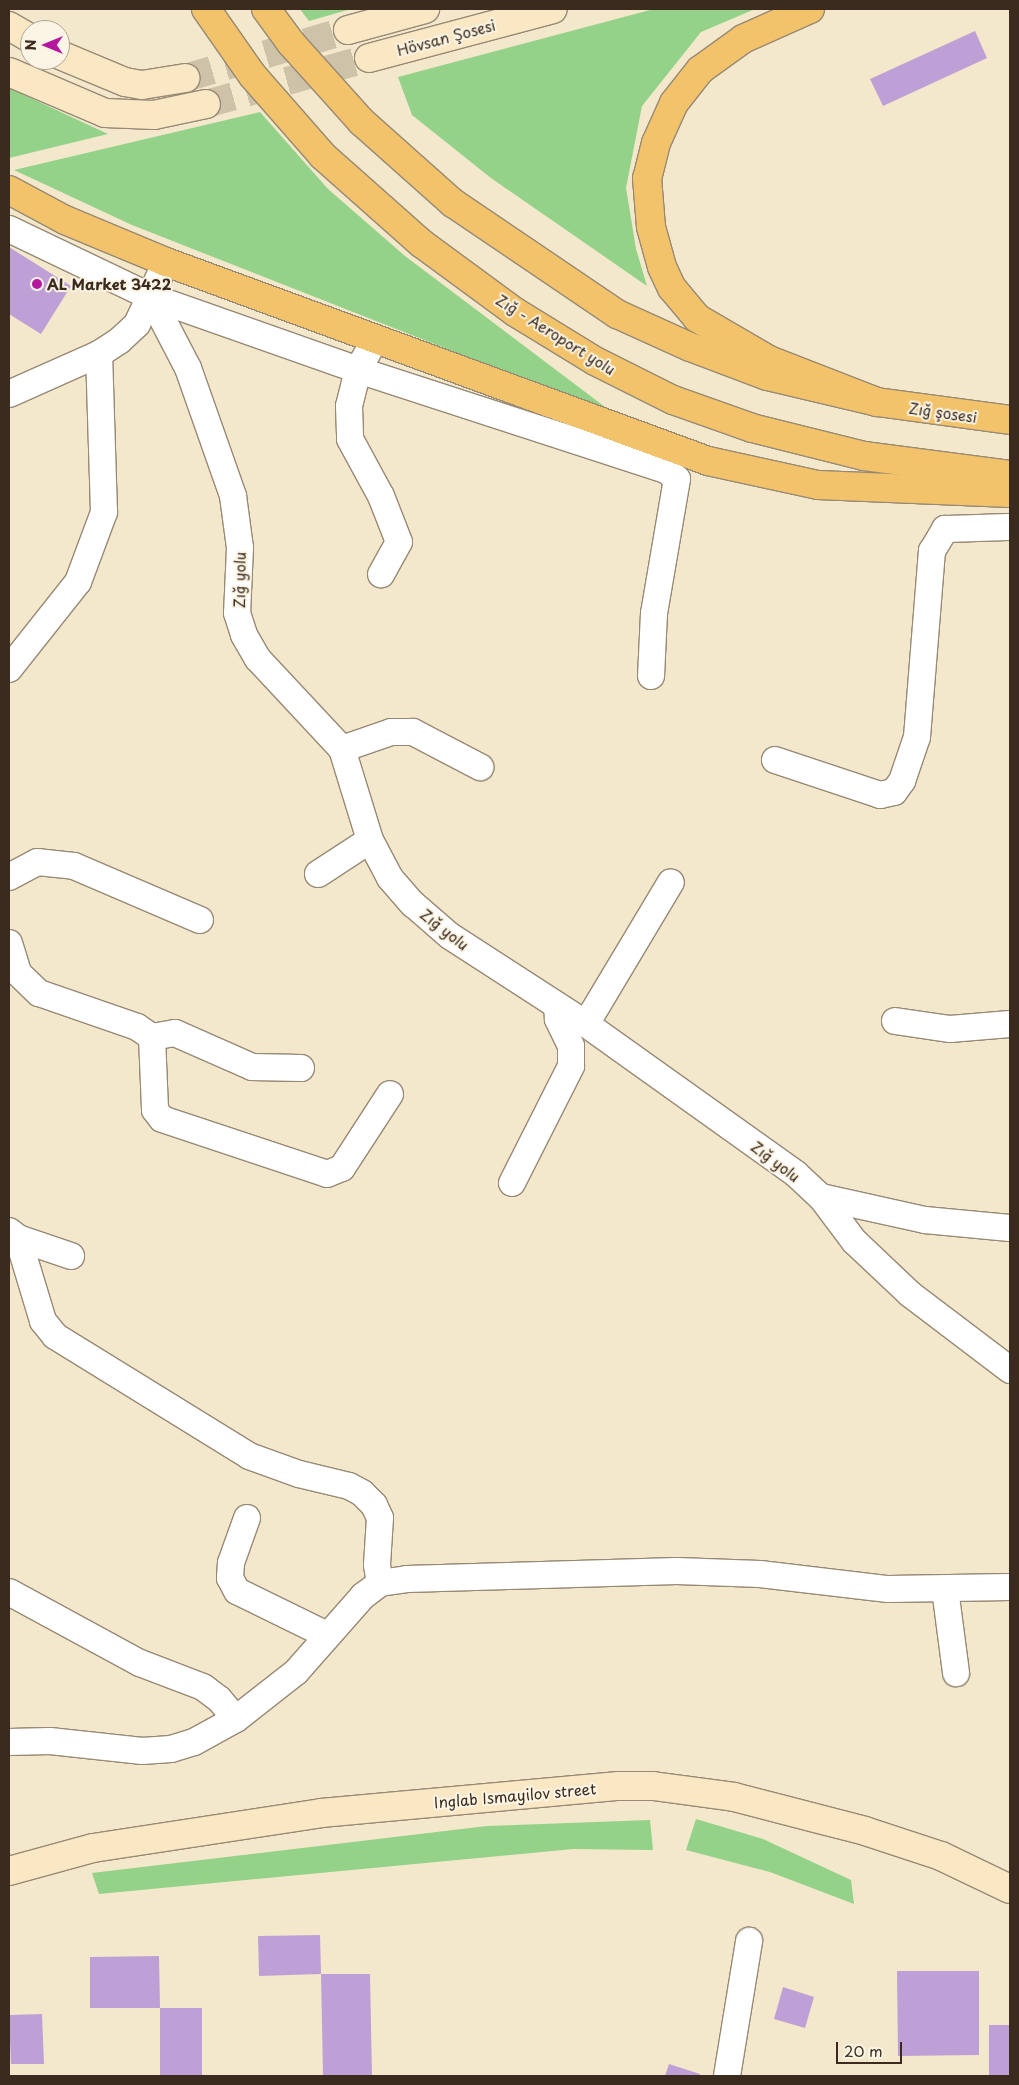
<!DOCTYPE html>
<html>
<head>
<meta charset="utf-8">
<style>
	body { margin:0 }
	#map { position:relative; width:1019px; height:2085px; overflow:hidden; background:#f3e8cc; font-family:"Playpen Sans",sans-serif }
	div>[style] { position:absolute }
	.green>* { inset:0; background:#93d288 }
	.building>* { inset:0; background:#bfa0d6 }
	.secondary-tunnel>* { height:28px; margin-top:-14px; transform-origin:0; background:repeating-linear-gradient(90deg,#cec2a9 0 28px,transparent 0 42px) }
	.roads { filter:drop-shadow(1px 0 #978975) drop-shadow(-1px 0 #978975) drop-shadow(0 1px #978975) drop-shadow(0 -1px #978975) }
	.minor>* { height:26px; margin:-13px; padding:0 13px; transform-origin:13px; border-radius:13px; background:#fff }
	.secondary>* { height:28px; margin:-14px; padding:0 14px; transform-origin:14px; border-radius:14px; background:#fae7c3 }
	.trunk>* { height:28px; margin:-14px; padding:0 14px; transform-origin:14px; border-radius:14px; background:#f2c36a }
	.motorway>* { height:28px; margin:-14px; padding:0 14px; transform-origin:14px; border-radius:14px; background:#f2c36a }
	.dots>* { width:14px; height:14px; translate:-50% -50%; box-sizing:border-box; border:2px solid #fcf5e5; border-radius:50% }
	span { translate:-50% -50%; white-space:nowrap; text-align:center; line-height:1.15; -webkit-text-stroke:4px #fcf5e5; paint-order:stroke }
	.street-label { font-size:15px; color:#3b2a1e }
	.poi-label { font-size:15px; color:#3b2a1e; font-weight:700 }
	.left { translate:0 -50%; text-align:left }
	.frame { position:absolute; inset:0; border:10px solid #3b2a1e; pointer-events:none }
	.north { position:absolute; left:20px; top:20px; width:50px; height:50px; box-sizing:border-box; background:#fcf5e5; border:1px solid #afa495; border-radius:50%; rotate:270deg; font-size:14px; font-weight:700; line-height:20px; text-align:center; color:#3b2a1e }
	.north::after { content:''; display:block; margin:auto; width:18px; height:22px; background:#b5179e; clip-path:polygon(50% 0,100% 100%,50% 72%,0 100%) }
	.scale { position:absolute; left:836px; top:2042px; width:66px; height:22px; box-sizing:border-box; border:2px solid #3b2a1e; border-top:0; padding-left:6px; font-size:15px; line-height:18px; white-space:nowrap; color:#3b2a1e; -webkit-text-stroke:4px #fcf5e5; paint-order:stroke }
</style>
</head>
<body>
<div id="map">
	<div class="green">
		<i style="clip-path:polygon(300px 9px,351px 9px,309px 21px)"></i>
		<i style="clip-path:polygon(654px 9px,755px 9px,701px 32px,642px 106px,626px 188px,636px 249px,647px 286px,491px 178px,412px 115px,398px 77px)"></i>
		<i style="clip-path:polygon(9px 88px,108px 134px,9px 158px)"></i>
		<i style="clip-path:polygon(260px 112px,328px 189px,405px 256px,617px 416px,132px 225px,14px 170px)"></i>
		<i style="clip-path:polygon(696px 1819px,763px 1839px,851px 1880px,854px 1904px,770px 1872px,686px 1850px)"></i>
		<i style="clip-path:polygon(650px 1820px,653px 1850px,573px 1849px,99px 1894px,92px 1873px,487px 1826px)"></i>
	</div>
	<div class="building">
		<i style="clip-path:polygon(975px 31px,987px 58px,883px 106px,870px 79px)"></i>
		<i style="clip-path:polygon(9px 247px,71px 286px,41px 334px,9px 314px)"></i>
		<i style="clip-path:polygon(320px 1935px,321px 1974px,259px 1976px,258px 1936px)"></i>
		<i style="clip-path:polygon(159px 1956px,160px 2008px,202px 2008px,202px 2076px,160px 2076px,160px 2008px,90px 2008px,90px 1957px)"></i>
		<i style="clip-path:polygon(897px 1971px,979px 1971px,979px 2055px,898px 2056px)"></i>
		<i style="clip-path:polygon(321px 1974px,370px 1974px,372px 2076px,323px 2076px)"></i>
		<i style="clip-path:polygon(783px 1987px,814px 1997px,805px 2028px,774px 2019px)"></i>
		<i style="clip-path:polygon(42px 2014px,44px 2064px,11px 2064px,9px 2015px)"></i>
		<i style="clip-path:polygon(989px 2025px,1010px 2025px,1010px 2076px,989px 2076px)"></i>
		<i style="clip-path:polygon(669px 2064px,700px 2074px,699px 2076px,665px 2076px)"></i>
	</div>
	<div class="secondary-tunnel">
		<i style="left:185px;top:78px;width:170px;rotate:-16.4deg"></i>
		<i style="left:206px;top:104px;width:169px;rotate:-15.8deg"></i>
	</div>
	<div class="roads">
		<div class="minor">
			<i style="left:9px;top:229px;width:157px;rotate:25.6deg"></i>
			<i style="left:151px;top:297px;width:219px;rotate:19.4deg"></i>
			<i style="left:358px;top:370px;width:324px;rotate:18deg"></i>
			<i style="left:666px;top:470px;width:14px;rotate:39deg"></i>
			<i style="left:677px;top:479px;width:136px;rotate:99.7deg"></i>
			<i style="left:654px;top:613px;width:63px;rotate:92.7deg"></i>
			<i style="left:151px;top:297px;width:80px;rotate:62.5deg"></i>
			<i style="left:188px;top:368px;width:136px;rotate:70.6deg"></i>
			<i style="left:233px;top:496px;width:52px;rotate:82.3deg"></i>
			<i style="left:240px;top:548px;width:65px;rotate:92.6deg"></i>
			<i style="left:237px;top:613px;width:23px;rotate:72deg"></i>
			<i style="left:244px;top:635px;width:28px;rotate:60deg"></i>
			<i style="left:258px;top:659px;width:123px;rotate:47deg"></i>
			<i style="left:342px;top:749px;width:95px;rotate:72.9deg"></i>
			<i style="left:370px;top:840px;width:43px;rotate:62.2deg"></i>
			<i style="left:390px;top:878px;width:35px;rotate:49deg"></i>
			<i style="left:413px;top:904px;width:49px;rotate:40.9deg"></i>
			<i style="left:450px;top:936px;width:162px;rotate:32.9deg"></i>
			<i style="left:586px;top:1024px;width:258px;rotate:35.5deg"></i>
			<i style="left:796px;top:1174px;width:34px;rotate:43deg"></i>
			<i style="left:821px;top:1197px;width:55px;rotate:53.1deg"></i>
			<i style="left:854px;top:1241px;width:77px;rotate:43.4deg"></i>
			<i style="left:910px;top:1294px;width:126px;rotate:37.2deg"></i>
			<i style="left:375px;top:340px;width:34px;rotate:120deg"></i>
			<i style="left:358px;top:370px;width:37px;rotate:104deg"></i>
			<i style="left:349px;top:406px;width:33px;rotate:88deg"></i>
			<i style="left:350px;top:439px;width:65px;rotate:61.5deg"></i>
			<i style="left:381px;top:496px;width:49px;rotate:68.6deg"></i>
			<i style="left:399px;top:542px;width:37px;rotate:119deg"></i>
			<i style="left:9px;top:394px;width:98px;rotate:-24deg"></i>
			<i style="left:99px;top:354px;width:24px;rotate:-33deg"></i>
			<i style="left:119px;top:341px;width:25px;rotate:-43deg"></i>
			<i style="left:137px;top:324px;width:68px;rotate:-64.9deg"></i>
			<i style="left:9px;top:669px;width:111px;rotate:-51.6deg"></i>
			<i style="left:78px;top:582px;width:75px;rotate:-69.6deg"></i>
			<i style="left:104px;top:512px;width:158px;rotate:-91.8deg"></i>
			<i style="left:342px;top:749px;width:52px;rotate:-19.1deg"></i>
			<i style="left:391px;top:732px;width:22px"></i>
			<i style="left:413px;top:732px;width:76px;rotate:27.6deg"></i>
			<i style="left:775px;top:760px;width:111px;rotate:18.4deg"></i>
			<i style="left:880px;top:795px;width:14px;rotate:-12deg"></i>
			<i style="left:894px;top:792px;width:14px;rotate:-54deg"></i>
			<i style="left:902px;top:781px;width:46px;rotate:-71.2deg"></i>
			<i style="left:917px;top:737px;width:187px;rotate:-85.4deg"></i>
			<i style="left:932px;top:551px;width:26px;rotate:-59deg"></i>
			<i style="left:945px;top:529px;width:65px;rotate:-1.8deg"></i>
			<i style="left:318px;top:874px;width:62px;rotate:-33.2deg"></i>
			<i style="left:9px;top:877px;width:32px;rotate:-28deg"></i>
			<i style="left:37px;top:862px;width:37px;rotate:6deg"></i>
			<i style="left:74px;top:866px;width:137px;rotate:23.2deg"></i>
			<i style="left:9px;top:943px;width:31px;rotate:73deg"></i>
			<i style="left:18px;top:973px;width:29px;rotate:44deg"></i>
			<i style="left:39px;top:993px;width:104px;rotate:19.1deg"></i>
			<i style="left:137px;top:1027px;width:18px;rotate:34deg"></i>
			<i style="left:152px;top:1037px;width:73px;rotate:87.6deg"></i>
			<i style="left:155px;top:1110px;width:11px;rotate:52deg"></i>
			<i style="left:162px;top:1119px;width:174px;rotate:18.4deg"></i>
			<i style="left:327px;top:1174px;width:16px;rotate:-22deg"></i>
			<i style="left:342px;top:1168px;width:88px;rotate:-57deg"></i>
			<i style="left:895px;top:1021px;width:56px;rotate:8.3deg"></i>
			<i style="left:950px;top:1029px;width:60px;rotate:-4.8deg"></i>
			<i style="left:586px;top:1024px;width:165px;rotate:-59.1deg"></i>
			<i style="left:152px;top:1037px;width:23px;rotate:-10deg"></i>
			<i style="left:175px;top:1033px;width:84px;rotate:23.8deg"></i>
			<i style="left:252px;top:1067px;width:49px;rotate:1.2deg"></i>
			<i style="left:512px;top:1183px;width:131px;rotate:-63.2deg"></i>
			<i style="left:571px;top:1066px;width:20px;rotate:-90deg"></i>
			<i style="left:571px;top:1046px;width:30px;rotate:-116deg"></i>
			<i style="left:558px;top:1019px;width:13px;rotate:-94deg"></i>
			<i style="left:821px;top:1197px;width:107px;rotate:12.5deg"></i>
			<i style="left:925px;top:1220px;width:85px;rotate:5.4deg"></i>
			<i style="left:9px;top:1231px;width:11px;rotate:38deg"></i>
			<i style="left:18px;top:1238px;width:87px;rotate:73.2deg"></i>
			<i style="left:43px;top:1321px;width:19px;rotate:51deg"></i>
			<i style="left:55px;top:1336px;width:228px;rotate:31.7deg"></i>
			<i style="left:249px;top:1456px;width:53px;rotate:19.8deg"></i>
			<i style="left:299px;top:1474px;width:51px;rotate:13.5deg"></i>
			<i style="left:349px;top:1486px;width:15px;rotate:28deg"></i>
			<i style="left:362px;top:1493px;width:17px;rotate:45deg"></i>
			<i style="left:374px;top:1505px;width:14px;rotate:65deg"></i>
			<i style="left:380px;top:1518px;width:47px;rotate:93.7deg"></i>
			<i style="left:377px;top:1565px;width:18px;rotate:81deg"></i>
			<i style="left:18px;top:1238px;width:56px;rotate:18.8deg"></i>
			<i style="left:247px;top:1518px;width:48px;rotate:109.6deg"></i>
			<i style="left:231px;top:1563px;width:15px;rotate:94deg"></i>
			<i style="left:230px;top:1578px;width:15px;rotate:62deg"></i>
			<i style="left:237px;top:1591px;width:100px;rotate:26.1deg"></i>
			<i style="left:945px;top:1589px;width:85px;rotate:82.5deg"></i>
			<i style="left:9px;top:1592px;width:149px;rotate:28.5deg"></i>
			<i style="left:140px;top:1663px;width:67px;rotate:20.9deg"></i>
			<i style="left:203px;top:1687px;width:20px;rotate:37deg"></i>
			<i style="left:219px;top:1699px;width:26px;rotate:50deg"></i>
			<i style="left:9px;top:1742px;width:41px;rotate:-1.4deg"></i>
			<i style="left:50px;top:1741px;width:93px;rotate:6.2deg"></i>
			<i style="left:142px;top:1751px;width:29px;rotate:-4deg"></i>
			<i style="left:171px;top:1749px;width:24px;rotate:-17deg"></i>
			<i style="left:194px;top:1742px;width:48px;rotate:-28.7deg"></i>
			<i style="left:236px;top:1719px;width:76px;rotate:-38.1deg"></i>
			<i style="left:296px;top:1672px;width:101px;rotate:-48.6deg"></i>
			<i style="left:363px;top:1596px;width:21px;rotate:-37deg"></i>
			<i style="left:380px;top:1583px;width:27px;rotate:-8deg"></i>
			<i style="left:407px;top:1579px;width:270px;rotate:-1.7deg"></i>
			<i style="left:677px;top:1571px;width:83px;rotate:2.1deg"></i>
			<i style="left:760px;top:1574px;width:129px;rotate:6.7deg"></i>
			<i style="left:888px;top:1589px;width:122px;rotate:-0.9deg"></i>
			<i style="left:727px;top:2076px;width:137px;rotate:-80.7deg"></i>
		</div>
		<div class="secondary">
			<i style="left:9px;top:26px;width:24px;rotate:30deg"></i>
			<i style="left:348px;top:30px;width:80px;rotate:-15.3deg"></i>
			<i style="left:60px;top:55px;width:70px;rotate:22.6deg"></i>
			<i style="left:125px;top:82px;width:17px;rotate:10deg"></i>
			<i style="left:142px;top:85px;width:44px;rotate:-9.2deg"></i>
			<i style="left:369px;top:58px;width:190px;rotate:-14.9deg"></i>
			<i style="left:9px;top:72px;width:104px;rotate:23.1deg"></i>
			<i style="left:105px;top:113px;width:49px;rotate:2.3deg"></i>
			<i style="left:154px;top:115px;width:53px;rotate:-11.9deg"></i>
			<i style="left:9px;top:1871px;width:87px;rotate:-15.3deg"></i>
			<i style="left:93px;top:1848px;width:231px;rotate:-8.7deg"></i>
			<i style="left:321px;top:1813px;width:299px;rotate:-5.2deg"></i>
			<i style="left:619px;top:1786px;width:34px"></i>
			<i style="left:653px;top:1786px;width:82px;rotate:7.7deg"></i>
			<i style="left:734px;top:1797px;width:135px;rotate:14.5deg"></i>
			<i style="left:865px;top:1831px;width:80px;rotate:18.2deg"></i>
			<i style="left:941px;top:1856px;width:76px;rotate:25.6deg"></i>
		</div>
		<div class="trunk">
			<i style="left:810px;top:9px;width:73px;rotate:155.9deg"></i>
			<i style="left:743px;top:39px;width:53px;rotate:144.2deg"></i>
			<i style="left:700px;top:70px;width:42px;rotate:128.2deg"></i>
			<i style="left:674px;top:103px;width:44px;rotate:114.2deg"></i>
			<i style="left:656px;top:143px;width:36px;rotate:104deg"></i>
			<i style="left:647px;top:178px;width:49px;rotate:85.3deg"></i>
			<i style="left:651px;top:227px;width:41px;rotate:74.6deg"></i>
			<i style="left:662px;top:267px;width:23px;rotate:65deg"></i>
			<i style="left:672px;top:288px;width:39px;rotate:50deg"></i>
			<i style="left:697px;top:318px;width:83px;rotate:30.3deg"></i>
			<i style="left:769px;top:360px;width:116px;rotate:21.3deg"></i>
			<i style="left:877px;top:402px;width:134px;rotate:7.7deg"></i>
			<i style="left:9px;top:190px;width:64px;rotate:28.2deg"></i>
			<i style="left:65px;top:220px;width:109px;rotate:22.6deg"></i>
			<i style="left:166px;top:262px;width:577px;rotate:20.16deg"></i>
			<i style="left:708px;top:461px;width:113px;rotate:12.3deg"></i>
			<i style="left:818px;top:485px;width:192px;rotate:2.4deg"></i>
		</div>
		<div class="motorway">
			<i style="left:206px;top:9px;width:82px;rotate:55deg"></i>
			<i style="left:253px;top:76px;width:106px;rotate:48.8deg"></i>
			<i style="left:323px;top:156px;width:131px;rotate:41.6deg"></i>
			<i style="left:421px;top:243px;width:117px;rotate:36.3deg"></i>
			<i style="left:515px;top:312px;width:94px;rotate:31.5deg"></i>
			<i style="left:595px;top:361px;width:87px;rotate:26.6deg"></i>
			<i style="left:673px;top:400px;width:84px;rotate:19.5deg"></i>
			<i style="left:752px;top:428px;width:115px;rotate:14deg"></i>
			<i style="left:864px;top:456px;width:147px;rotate:7.4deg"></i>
			<i style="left:266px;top:9px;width:42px;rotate:53.7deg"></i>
			<i style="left:291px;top:43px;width:106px;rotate:48.1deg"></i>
			<i style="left:362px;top:122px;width:122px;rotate:41.7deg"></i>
			<i style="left:453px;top:203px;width:198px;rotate:34.1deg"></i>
			<i style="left:617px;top:314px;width:80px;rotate:24.3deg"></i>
			<i style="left:690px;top:347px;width:82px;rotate:20.6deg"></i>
			<i style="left:767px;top:376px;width:113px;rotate:13.3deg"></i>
		</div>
	</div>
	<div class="dots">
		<i style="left:37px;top:284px;background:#b5179e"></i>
	</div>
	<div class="street-label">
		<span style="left:446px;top:37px;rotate:-15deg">Hövsan Şosesi</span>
		<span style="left:556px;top:334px;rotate:32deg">Zığ - Aeroport yolu</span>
		<span style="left:943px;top:412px;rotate:8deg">Zığ şosesi</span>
		<span style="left:239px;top:580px;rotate:-89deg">Zığ yolu</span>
		<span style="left:445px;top:929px;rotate:38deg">Zığ yolu</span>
		<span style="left:776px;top:1161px;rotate:37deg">Zığ yolu</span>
		<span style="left:515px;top:1795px;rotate:-5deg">Inglab Ismayilov street</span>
	</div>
	<div class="poi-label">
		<span class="left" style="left:47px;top:284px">AL Market 3422</span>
	</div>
	<div class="frame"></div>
	<div class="north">N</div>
	<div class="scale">20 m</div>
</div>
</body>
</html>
